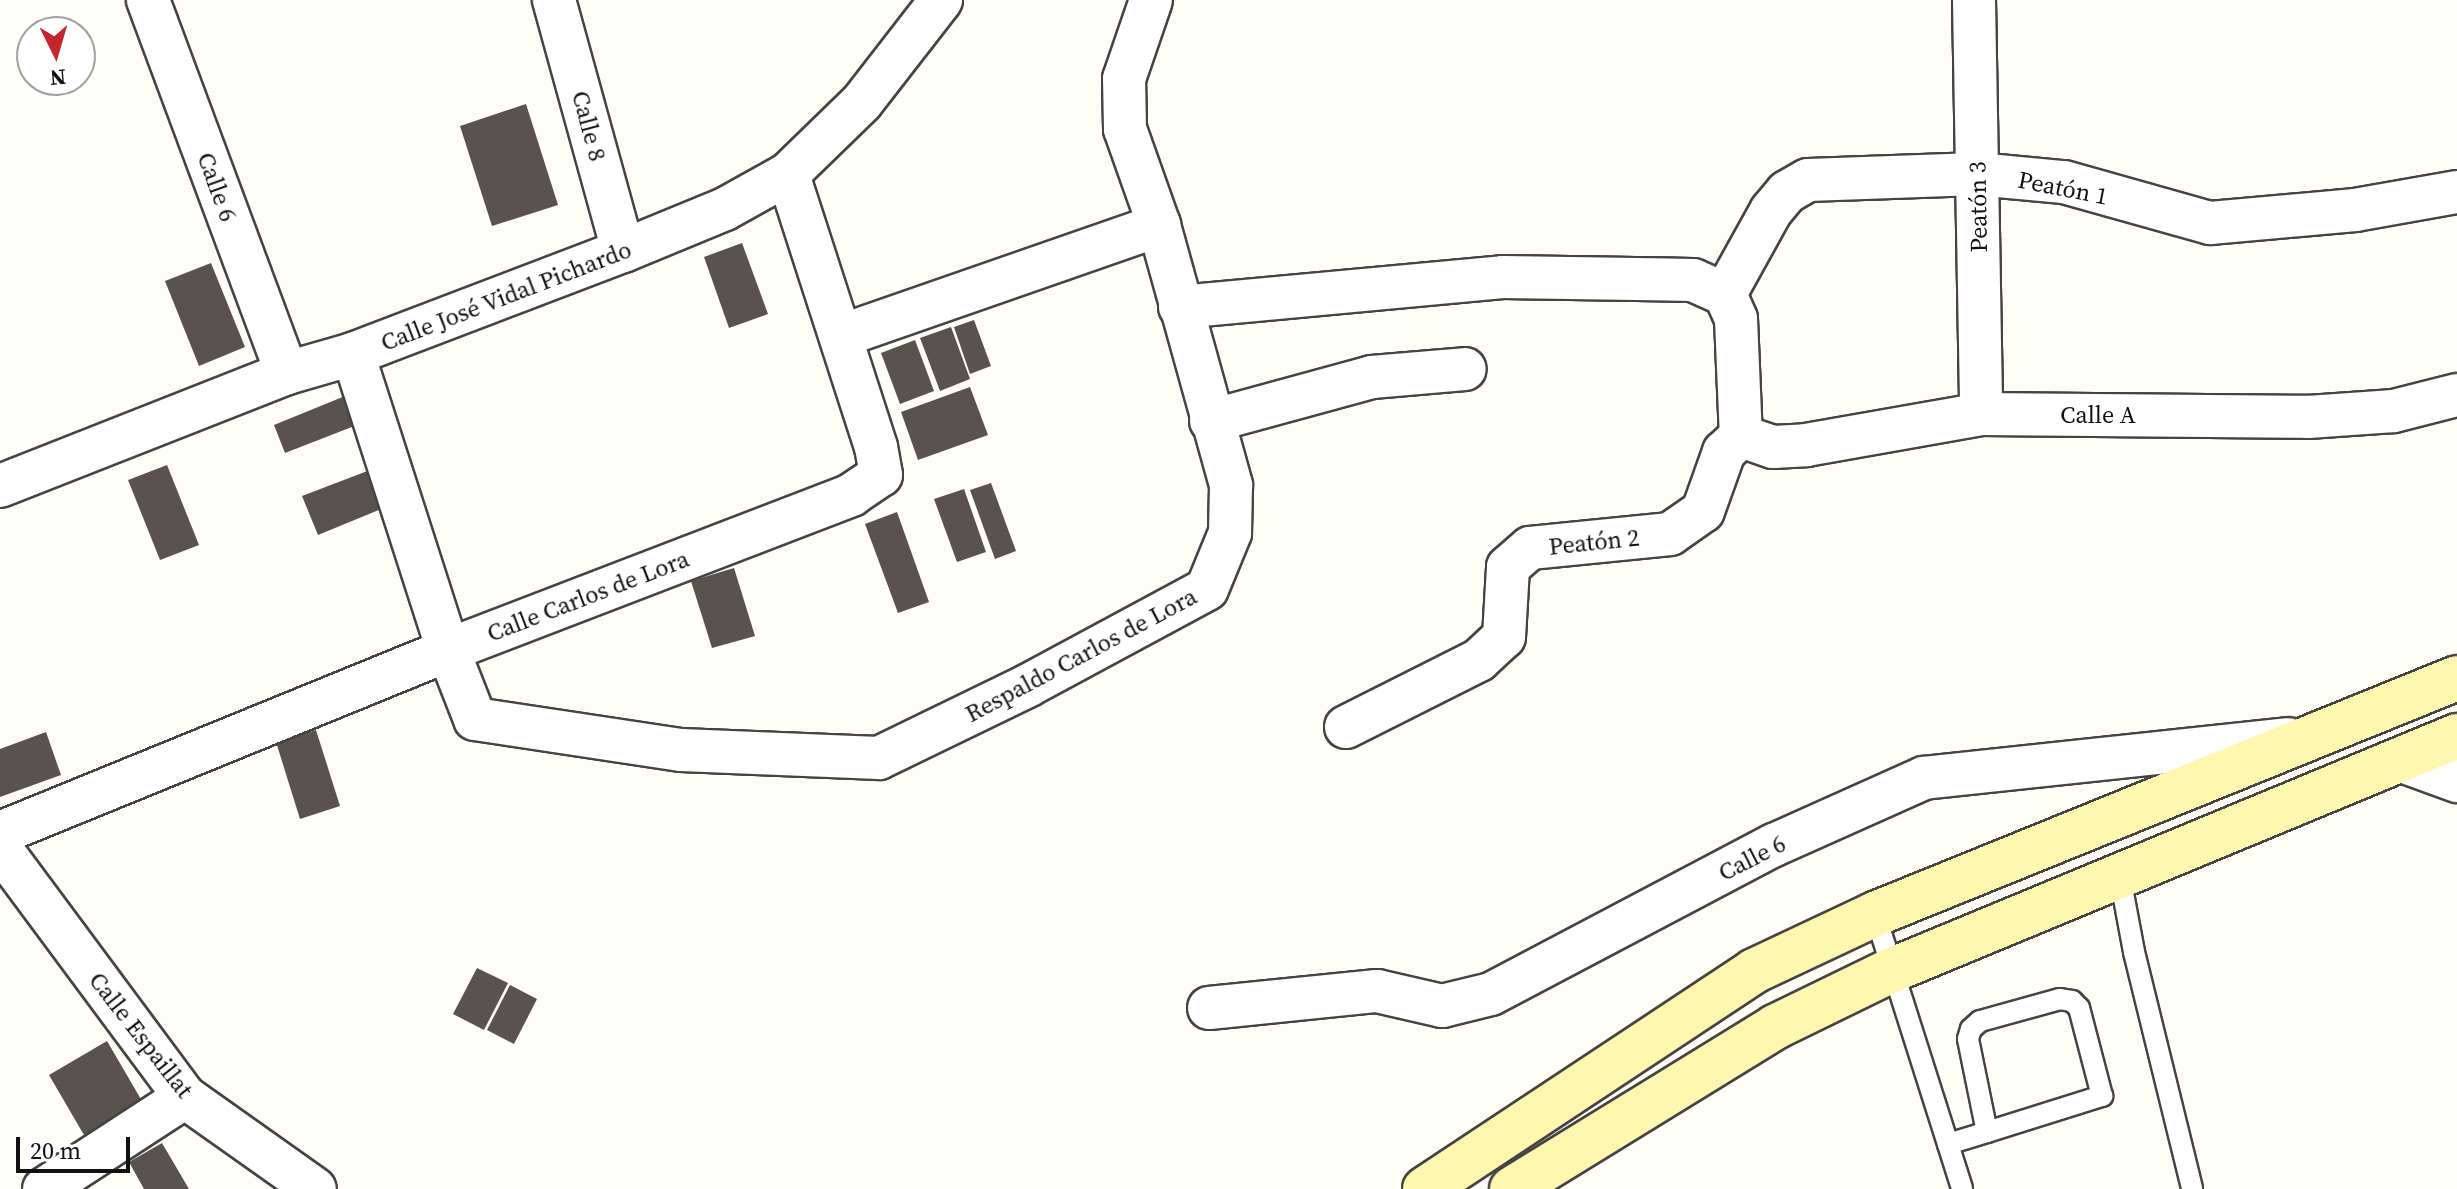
<!DOCTYPE html>
<html>
<head>
<meta charset="utf-8">
<style>
	body { margin:0 }
	#map { position:relative; width:2457px; height:1189px; overflow:hidden; background:#fffdf5; font-family:"Source Serif 4",serif }
	div>[style] { position:absolute }
	.building>* { inset:0; background:#5a524d }
	.roads { filter:drop-shadow(2px 0 #444) drop-shadow(-2px 0 #444) drop-shadow(0 2px #444) drop-shadow(0 -2px #444) }
	.service>* { height:20px; margin:-10px; padding:0 10px; transform-origin:10px; border-radius:10px; background:#fff }
	.minor>* { height:42px; margin:-21px; padding:0 21px; transform-origin:21px; border-radius:21px; background:#fff }
	.secondary>* { height:44px; margin:-22px; padding:0 22px; transform-origin:22px; border-radius:22px; background:#fff6b0 }
	span { translate:-50% -50%; white-space:nowrap; text-align:center; line-height:1.15; -webkit-text-stroke:8px #fff; paint-order:stroke }
	.street-label { font-size:24px; color:#111 }
	.north { position:absolute; left:16px; top:16px; width:80px; height:80px; box-sizing:border-box; background:#fff; border:2px solid #a0a0a0; border-radius:50%; rotate:175deg; font-size:22px; font-weight:700; line-height:32px; text-align:center; color:#111 }
	.north::after { content:''; display:block; margin:auto; width:28px; height:36px; background:#c4262e; clip-path:polygon(50% 0,100% 100%,50% 72%,0 100%) }
	.scale { position:absolute; left:16px; top:1137px; width:114px; height:36px; box-sizing:border-box; border:4px solid #111; border-top:0; padding-left:10px; font-size:24px; line-height:28px; white-space:nowrap; color:#111; -webkit-text-stroke:6px #fff; paint-order:stroke }
</style>
</head>
<body>
<div id="map">
	<div class="building">
		<i style="clip-path:polygon(526px 104px,558px 205px,492px 226px,460px 126px)"></i>
		<i style="clip-path:polygon(742px 243px,768px 314px,729px 328px,704px 257px)"></i>
		<i style="clip-path:polygon(211px 263px,245px 347px,199px 366px,165px 281px)"></i>
		<i style="clip-path:polygon(974px 320px,991px 366px,970px 374px,954px 327px)"></i>
		<i style="clip-path:polygon(951px 327px,970px 379px,940px 391px,920px 338px)"></i>
		<i style="clip-path:polygon(915px 340px,934px 391px,900px 404px,881px 353px)"></i>
		<i style="clip-path:polygon(970px 387px,988px 435px,918px 460px,901px 412px)"></i>
		<i style="clip-path:polygon(345px 396px,357px 425px,285px 453px,274px 425px)"></i>
		<i style="clip-path:polygon(167px 465px,199px 545px,160px 560px,128px 480px)"></i>
		<i style="clip-path:polygon(370px 470px,386px 507px,318px 535px,302px 496px)"></i>
		<i style="clip-path:polygon(991px 483px,1016px 551px,995px 559px,970px 490px)"></i>
		<i style="clip-path:polygon(964px 489px,986px 552px,957px 562px,934px 499px)"></i>
		<i style="clip-path:polygon(897px 512px,929px 602px,898px 613px,865px 524px)"></i>
		<i style="clip-path:polygon(734px 568px,755px 636px,712px 648px,691px 581px)"></i>
		<i style="clip-path:polygon(316px 730px,340px 806px,300px 819px,276px 742px)"></i>
		<i style="clip-path:polygon(46px 732px,61px 775px,0 797px,0 749px)"></i>
		<i style="clip-path:polygon(477px 968px,508px 983px,484px 1030px,453px 1014px)"></i>
		<i style="clip-path:polygon(510px 985px,537px 999px,514px 1044px,487px 1030px)"></i>
		<i style="clip-path:polygon(107px 1041px,142px 1101px,84px 1135px,49px 1075px)"></i>
		<i style="clip-path:polygon(162px 1143px,189px 1189px,144px 1189px,129px 1162px)"></i>
	</div>
	<div class="roads">
		<div class="service">
			<i style="left:2120px;top:877px;width:76px;rotate:79.4deg"></i>
			<i style="left:2134px;top:952px;width:244px;rotate:76.2deg"></i>
			<i style="left:1875px;top:914px;width:288px;rotate:72.4deg"></i>
			<i style="left:1948px;top:1144px;width:41px;rotate:-17.1deg"></i>
			<i style="left:1987px;top:1132px;width:121px;rotate:-17.4deg"></i>
			<i style="left:2102px;top:1096px;width:91px;rotate:-104.6deg"></i>
			<i style="left:2079px;top:1008px;width:10px;rotate:-135deg"></i>
			<i style="left:2072px;top:1001px;width:12px;rotate:-171deg"></i>
			<i style="left:2060px;top:999px;width:83px;rotate:164.6deg"></i>
			<i style="left:1980px;top:1021px;width:12px;rotate:138deg"></i>
			<i style="left:1971px;top:1029px;width:10px;rotate:107deg"></i>
			<i style="left:1968px;top:1039px;width:95px;rotate:78.5deg"></i>
		</div>
		<div class="minor">
			<i style="left:148px;top:0;width:398px;rotate:69.6deg"></i>
			<i style="left:554px;top:0;width:260px;rotate:74.6deg"></i>
			<i style="left:1974px;top:0;width:414px;rotate:89deg"></i>
			<i style="left:1725px;top:294px;width:95px;rotate:-61deg"></i>
			<i style="left:1771px;top:211px;width:25px;rotate:-50deg"></i>
			<i style="left:1787px;top:192px;width:24px;rotate:-30deg"></i>
			<i style="left:1808px;top:180px;width:169px;rotate:-2deg"></i>
			<i style="left:1977px;top:174px;width:87px;rotate:5.3deg"></i>
			<i style="left:2064px;top:182px;width:152px;rotate:15.7deg"></i>
			<i style="left:2210px;top:223px;width:146px;rotate:-5.1deg"></i>
			<i style="left:2355px;top:210px;width:104px;rotate:-10deg"></i>
			<i style="left:1180px;top:307px;width:324px;rotate:-5.3deg"></i>
			<i style="left:1503px;top:277px;width:190px;rotate:0.9deg"></i>
			<i style="left:1693px;top:280px;width:35px;rotate:24deg"></i>
			<i style="left:1725px;top:294px;width:27px;rotate:66deg"></i>
			<i style="left:1736px;top:319px;width:117px;rotate:87.6deg"></i>
			<i style="left:841px;top:336px;width:337px;rotate:-19.2deg"></i>
			<i style="left:353px;top:354px;width:311px;rotate:72.2deg"></i>
			<i style="left:448px;top:650px;width:74px;rotate:68.6deg"></i>
			<i style="left:475px;top:719px;width:208px;rotate:8.6deg"></i>
			<i style="left:681px;top:750px;width:198px;rotate:2.3deg"></i>
			<i style="left:879px;top:758px;width:165px;rotate:-25.9deg"></i>
			<i style="left:1027px;top:686px;width:204px;rotate:-28.3deg"></i>
			<i style="left:1207px;top:589px;width:61px;rotate:-67.7deg"></i>
			<i style="left:1230px;top:533px;width:48px;rotate:-88.8deg"></i>
			<i style="left:1231px;top:485px;width:270px;rotate:-105.5deg"></i>
			<i style="left:1159px;top:225px;width:102px;rotate:-109.5deg"></i>
			<i style="left:1125px;top:129px;width:50px;rotate:-91.1deg"></i>
			<i style="left:1124px;top:79px;width:83px;rotate:-71.1deg"></i>
			<i style="left:1211px;top:421px;width:167px;rotate:-15.3deg"></i>
			<i style="left:1372px;top:377px;width:93px;rotate:-4.9deg"></i>
			<i style="left:1741px;top:436px;width:34px;rotate:19deg"></i>
			<i style="left:1773px;top:447px;width:33px;rotate:-3deg"></i>
			<i style="left:1806px;top:445px;width:178px;rotate:-10deg"></i>
			<i style="left:1981px;top:414px;width:327px;rotate:0.5deg"></i>
			<i style="left:2308px;top:417px;width:86px;rotate:-4deg"></i>
			<i style="left:2394px;top:411px;width:65px;rotate:-14.3deg"></i>
			<i style="left:0;top:486px;width:308px;rotate:-21.5deg"></i>
			<i style="left:287px;top:373px;width:69px;rotate:-16.1deg"></i>
			<i style="left:353px;top:354px;width:289px;rotate:-20.9deg"></i>
			<i style="left:623px;top:251px;width:110px;rotate:-22.4deg"></i>
			<i style="left:725px;top:209px;width:72px;rotate:-29.1deg"></i>
			<i style="left:788px;top:174px;width:103px;rotate:-44.2deg"></i>
			<i style="left:862px;top:102px;width:129px;rotate:-52.2deg"></i>
			<i style="left:1346px;top:727px;width:149px;rotate:-26.7deg"></i>
			<i style="left:1479px;top:660px;width:34px;rotate:-43deg"></i>
			<i style="left:1504px;top:637px;width:70px;rotate:-86.7deg"></i>
			<i style="left:1508px;top:567px;width:29px;rotate:-41deg"></i>
			<i style="left:1530px;top:548px;width:141px;rotate:-5.7deg"></i>
			<i style="left:1670px;top:534px;width:40px;rotate:-34.9deg"></i>
			<i style="left:1703px;top:511px;width:63px;rotate:-70.4deg"></i>
			<i style="left:1724px;top:452px;width:23px;rotate:-43deg"></i>
			<i style="left:2399px;top:760px;width:62px;rotate:19.9deg"></i>
			<i style="left:0;top:833px;width:484px;rotate:-22.2deg"></i>
			<i style="left:448px;top:650px;width:432px;rotate:-21deg"></i>
			<i style="left:851px;top:495px;width:36px;rotate:-34deg"></i>
			<i style="left:881px;top:475px;width:28px;rotate:-100deg"></i>
			<i style="left:876px;top:447px;width:287px;rotate:-107.9deg"></i>
			<i style="left:0;top:848px;width:310px;rotate:53.4deg"></i>
			<i style="left:185px;top:1097px;width:159px;rotate:35.3deg"></i>
			<i style="left:1209px;top:1008px;width:169px;rotate:-5.8deg"></i>
			<i style="left:1377px;top:991px;width:67px;rotate:13deg"></i>
			<i style="left:1442px;top:1006px;width:50px;rotate:-13.8deg"></i>
			<i style="left:1491px;top:994px;width:320px;rotate:-27.8deg"></i>
			<i style="left:1774px;top:845px;width:164px;rotate:-24.1deg"></i>
			<i style="left:1924px;top:778px;width:366px;rotate:-6.1deg"></i>
			<i style="left:44px;top:1189px;width:168px;rotate:-33.1deg"></i>
		</div>
		<div class="secondary">
			<i style="left:1425px;top:1189px;width:395px;rotate:-33.5deg"></i>
			<i style="left:1754px;top:971px;width:134px;rotate:-25.2deg"></i>
			<i style="left:1875px;top:914px;width:628px;rotate:-22.07deg"></i>
			<i style="left:1512px;top:1189px;width:309px;rotate:-31.6deg"></i>
			<i style="left:1775px;top:1027px;width:128px;rotate:-26deg"></i>
			<i style="left:1890px;top:971px;width:614px;rotate:-22.51deg"></i>
		</div>
	</div>
	<div class="street-label">
		<span style="left:589px;top:126px;rotate:75deg">Calle 8</span>
		<span style="left:217px;top:187px;rotate:70deg">Calle 6</span>
		<span style="left:2063px;top:188px;rotate:11deg">Peatón 1</span>
		<span style="left:1978px;top:207px;rotate:-91deg">Peatón 3</span>
		<span style="left:506px;top:296px;rotate:-21deg">Calle José Vidal Pichardo</span>
		<span style="left:2098px;top:415px">Calle A</span>
		<span style="left:1594px;top:542px;rotate:-6deg">Peatón 2</span>
		<span style="left:588px;top:596px;rotate:-21deg">Calle Carlos de Lora</span>
		<span style="left:1081px;top:655px;rotate:-28deg">Respaldo Carlos de Lora</span>
		<span style="left:1752px;top:858px;rotate:-27deg">Calle 6</span>
		<span style="left:141px;top:1035px;rotate:52deg">Calle Espaillat</span>
	</div>
	<div class="north">N</div>
	<div class="scale">20 m</div>
</div>
</body>
</html>
